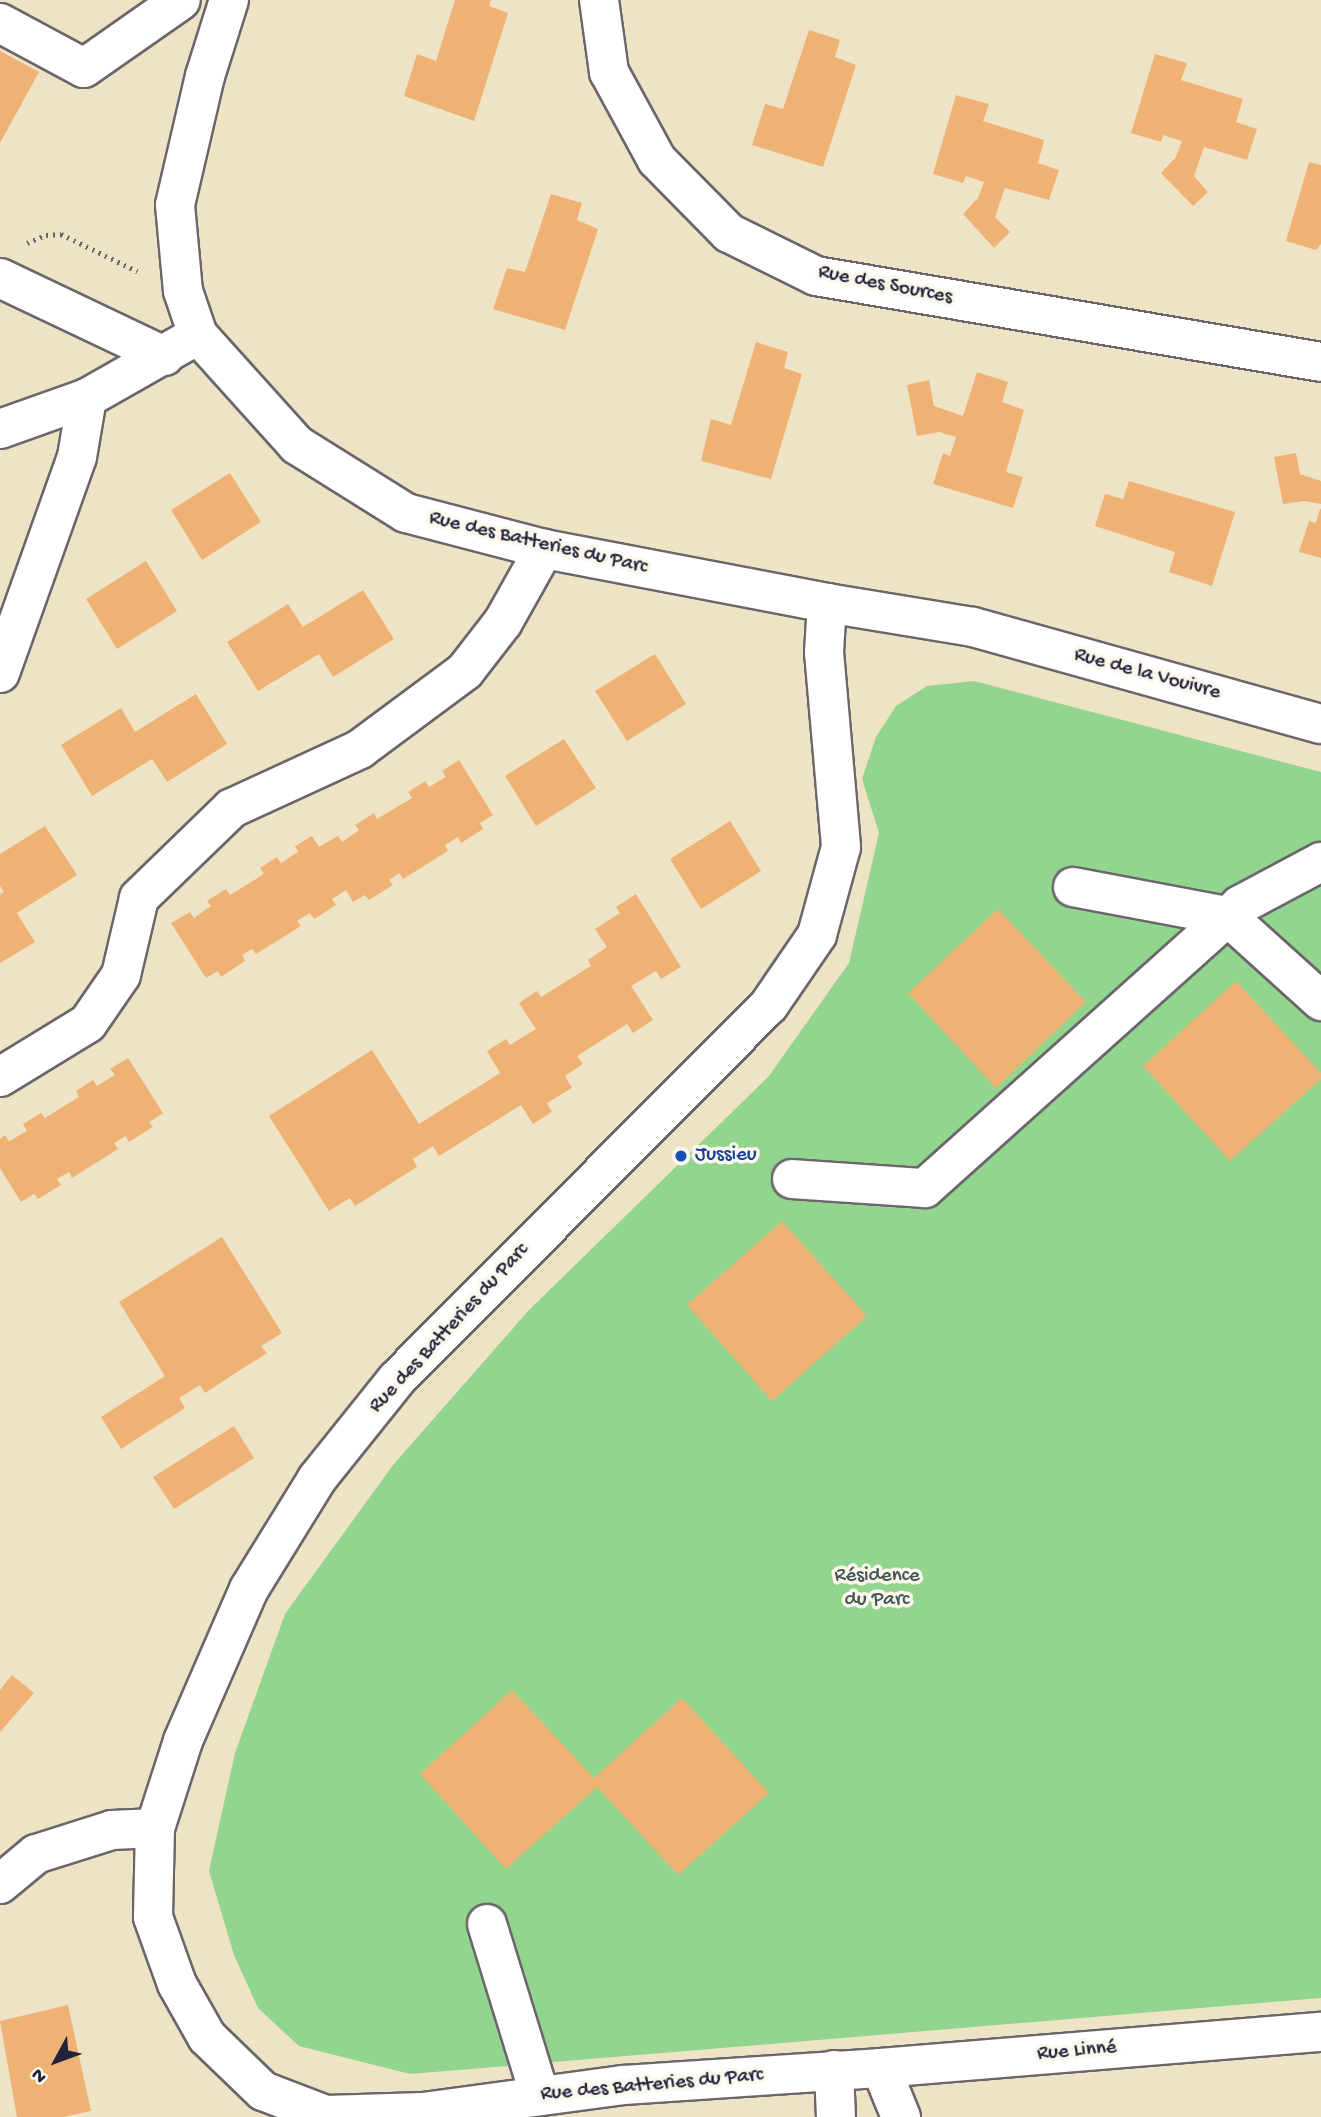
<!DOCTYPE html>
<html>
<head>
<meta charset="utf-8">
<style>
	body { margin:0 }
	#map { position:relative; width:1321px; height:2117px; overflow:hidden; background:#efe3c5; font-family:"Gochi Hand",sans-serif }
	div>[style] { position:absolute }
	.green>* { inset:0; background:#91d58e }
	.building>* { inset:0; background:#eeb274 }
	.path>* { height:4.5px; margin-top:-2.25px; transform-origin:0; background:repeating-linear-gradient(90deg,#6a666b 0 2px,transparent 0 7px) }
	.roads { filter:drop-shadow(2px 0 #6a666b) drop-shadow(-2px 0 #6a666b) drop-shadow(0 2px #6a666b) drop-shadow(0 -2px #6a666b) }
	.minor>* { height:38px; margin:-19px; padding:0 19px; transform-origin:19px; border-radius:19px; background:#fff }
	.dots>* { width:19px; height:19px; translate:-50% -50%; box-sizing:border-box; border:4px solid #fbf7ec; border-radius:50% }
	span { translate:-50% -50%; white-space:nowrap; text-align:center; line-height:1.15; -webkit-text-stroke:7px #fbf7ec; paint-order:stroke }
	.street-label { font-size:21px; color:#22223b }
	.transit-label { font-size:21px; color:#164399 }
	.left { translate:0 -50%; text-align:left }
	.park-label { font-size:21px; color:#435854 }
	.north { position:absolute; left:21px; top:2026px; width:70px; height:70px; -webkit-text-stroke:5px #fbf7ec; paint-order:stroke; rotate:229deg; font-size:19px; font-weight:700; line-height:28px; text-align:center; color:#22223b }
	.north::after { content:''; display:block; margin:auto; width:24px; height:32px; background:#22223b; clip-path:polygon(50% 0,100% 100%,50% 72%,0 100%) }
</style>
</head>
<body>
<div id="map">
	<div class="green">
		<i style="clip-path:polygon(974px 681px,1321px 772px,1321px 1998px,410px 2074px,299px 2046px,258px 2008px,234px 1955px,209px 1871px,235px 1753px,285px 1614px,393px 1465px,529px 1310px,769px 1076px,849px 963px,879px 833px,862px 779px,876px 737px,896px 706px,927px 686px)"></i>
	</div>
	<div class="building">
		<i style="clip-path:polygon(455px 0,491px 0,489px 6px,508px 13px,474px 121px,404px 96px,417px 54px,436px 61px)"></i>
		<i style="clip-path:polygon(809px 30px,840px 40px,835px 57px,856px 65px,823px 167px,752px 145px,765px 104px,783px 109px)"></i>
		<i style="clip-path:polygon(0 51px,39px 72px,0 143px)"></i>
		<i style="clip-path:polygon(1155px 54px,1187px 63px,1181px 80px,1243px 99px,1236px 122px,1257px 129px,1247px 160px,1204px 147px,1194px 176px,1208px 192px,1193px 206px,1161px 173px,1176px 157px,1182px 141px,1163px 135px,1161px 142px,1131px 133px)"></i>
		<i style="clip-path:polygon(956px 95px,989px 104px,983px 121px,1044px 140px,1038px 163px,1059px 170px,1049px 200px,1005px 188px,995px 217px,1010px 232px,994px 248px,963px 214px,978px 198px,984px 182px,966px 176px,963px 183px,933px 174px)"></i>
		<i style="clip-path:polygon(1309px 162px,1321px 165px,1321px 244px,1316px 250px,1286px 241px)"></i>
		<i style="clip-path:polygon(551px 194px,582px 203px,577px 220px,598px 229px,565px 330px,493px 309px,507px 268px,525px 272px)"></i>
		<i style="clip-path:polygon(756px 342px,788px 352px,784px 368px,802px 374px,771px 479px,701px 461px,711px 419px,731px 425px)"></i>
		<i style="clip-path:polygon(977px 372px,1008px 382px,1002px 402px,1024px 410px,1006px 472px,1023px 477px,1013px 508px,933px 484px,943px 453px,950px 456px,956px 437px,939px 432px,917px 436px,907px 385px,929px 380px,934px 406px,963px 416px)"></i>
		<i style="clip-path:polygon(1296px 453px,1300px 474px,1321px 481px,1321px 504px,1304px 501px,1283px 504px,1274px 457px)"></i>
		<i style="clip-path:polygon(230px 473px,261px 522px,202px 560px,171px 510px)"></i>
		<i style="clip-path:polygon(1129px 481px,1235px 512px,1212px 586px,1169px 572px,1175px 552px,1095px 526px,1105px 494px,1123px 499px)"></i>
		<i style="clip-path:polygon(1320px 509px,1321px 509px,1321px 558px,1299px 552px,1309px 521px,1316px 523px)"></i>
		<i style="clip-path:polygon(146px 561px,177px 611px,117px 649px,86px 599px)"></i>
		<i style="clip-path:polygon(363px 590px,394px 639px,333px 677px,319px 654px,258px 691px,227px 642px,288px 604px,303px 627px)"></i>
		<i style="clip-path:polygon(655px 654px,686px 704px,627px 741px,595px 691px)"></i>
		<i style="clip-path:polygon(196px 694px,227px 744px,167px 782px,152px 759px,92px 796px,61px 745px,121px 708px,135px 732px)"></i>
		<i style="clip-path:polygon(564px 739px,596px 788px,536px 826px,505px 776px)"></i>
		<i style="clip-path:polygon(459px 760px,493px 815px,480px 823px,483px 829px,461px 843px,458px 837px,445px 845px,448px 851px,403px 879px,399px 873px,389px 880px,393px 885px,369px 900px,365px 895px,353px 902px,346px 890px,332px 899px,336px 905px,314px 919px,310px 913px,297px 921px,301px 926px,256px 954px,252px 949px,242px 955px,245px 961px,221px 977px,218px 971px,206px 978px,171px 923px,190px 912px,194px 918px,211px 906px,207px 901px,226px 889px,230px 895px,264px 874px,260px 868px,277px 857px,281px 863px,298px 852px,295px 846px,312px 836px,319px 847px,338px 836px,342px 842px,359px 830px,355px 825px,374px 813px,377px 819px,412px 798px,408px 792px,425px 781px,429px 787px,446px 777px,442px 771px)"></i>
		<i style="clip-path:polygon(730px 821px,761px 871px,701px 909px,670px 859px)"></i>
		<i style="clip-path:polygon(45px 826px,77px 875px,17px 913px,35px 942px,0 963px,0 894px,4px 892px,0 886px,0 854px)"></i>
		<i style="clip-path:polygon(636px 894px,681px 967px,661px 979px,656px 971px,631px 986px,653px 1020px,633px 1033px,627px 1024px,577px 1056px,583px 1064px,565px 1076px,572px 1088px,547px 1103px,552px 1112px,533px 1124px,521px 1105px,439px 1156px,433px 1146px,413px 1159px,417px 1167px,355px 1206px,350px 1198px,329px 1211px,269px 1116px,372px 1050px,419px 1124px,500px 1073px,487px 1051px,506px 1039px,510px 1045px,536px 1029px,519px 1003px,537px 991px,541px 997px,591px 966px,588px 960px,607px 947px,595px 929px,620px 913px,616px 907px)"></i>
		<i style="clip-path:polygon(998px 909px,1086px 1002px,996px 1088px,908px 993px)"></i>
		<i style="clip-path:polygon(1236px 981px,1321px 1073px,1321px 1079px,1230px 1161px,1143px 1066px)"></i>
		<i style="clip-path:polygon(128px 1058px,163px 1113px,149px 1122px,153px 1127px,129px 1142px,126px 1136px,114px 1143px,118px 1149px,72px 1178px,69px 1172px,57px 1179px,61px 1185px,38px 1199px,34px 1194px,21px 1202px,0 1168px,0 1139px,5px 1135px,9px 1141px,27px 1131px,23px 1124px,41px 1113px,45px 1118px,79px 1097px,76px 1091px,93px 1080px,97px 1086px,115px 1075px,110px 1069px)"></i>
		<i style="clip-path:polygon(782px 1221px,867px 1316px,772px 1401px,687px 1305px)"></i>
		<i style="clip-path:polygon(222px 1237px,282px 1333px,261px 1346px,267px 1353px,205px 1393px,200px 1385px,179px 1398px,185px 1408px,121px 1449px,101px 1417px,165px 1376px,119px 1302px)"></i>
		<i style="clip-path:polygon(234px 1426px,254px 1458px,174px 1509px,153px 1477px)"></i>
		<i style="clip-path:polygon(12px 1675px,34px 1693px,0 1732px,0 1690px)"></i>
		<i style="clip-path:polygon(512px 1690px,594px 1778px,682px 1698px,769px 1793px,678px 1875px,597px 1787px,506px 1869px,420px 1774px)"></i>
		<i style="clip-path:polygon(68px 2005px,91px 2111px,64px 2117px,17px 2117px,0 2021px)"></i>
	</div>
	<div class="path">
		<i style="left:27px;top:243px;width:21px;rotate:-23deg"></i>
		<i style="left:46px;top:235px;width:15px;rotate:-4deg"></i>
		<i style="left:61px;top:234px;width:85px;rotate:26deg"></i>
	</div>
	<div class="roads">
		<div class="minor">
			<i style="left:229px;top:0;width:80px;rotate:107.5deg"></i>
			<i style="left:205px;top:76px;width:132px;rotate:103.1deg"></i>
			<i style="left:175px;top:205px;width:86px;rotate:84.7deg"></i>
			<i style="left:183px;top:291px;width:46px;rotate:71.2deg"></i>
			<i style="left:198px;top:335px;width:148px;rotate:48deg"></i>
			<i style="left:297px;top:445px;width:128px;rotate:32deg"></i>
			<i style="left:406px;top:513px;width:143px;rotate:14.6deg"></i>
			<i style="left:544px;top:549px;width:288px;rotate:10.8deg"></i>
			<i style="left:827px;top:603px;width:148px;rotate:9.3deg"></i>
			<i style="left:973px;top:627px;width:361px;rotate:15.6deg"></i>
			<i style="left:599px;top:0;width:73px;rotate:82.1deg"></i>
			<i style="left:609px;top:72px;width:100px;rotate:61.4deg"></i>
			<i style="left:657px;top:160px;width:103px;rotate:45.4deg"></i>
			<i style="left:729px;top:233px;width:97px;rotate:26.3deg"></i>
			<i style="left:816px;top:276px;width:512px;rotate:9.66deg"></i>
			<i style="left:0;top:23px;width:95px;rotate:28.2deg"></i>
			<i style="left:84px;top:68px;width:118px;rotate:-35deg"></i>
			<i style="left:0;top:278px;width:182px;rotate:25.4deg"></i>
			<i style="left:0;top:429px;width:92px;rotate:-19.6deg"></i>
			<i style="left:87px;top:398px;width:128px;rotate:-29.6deg"></i>
			<i style="left:827px;top:603px;width:49px;rotate:93.5deg"></i>
			<i style="left:824px;top:652px;width:196px;rotate:85deg"></i>
			<i style="left:841px;top:847px;width:91px;rotate:105.3deg"></i>
			<i style="left:817px;top:935px;width:85px;rotate:124.4deg"></i>
			<i style="left:769px;top:1005px;width:528px;rotate:134.85deg"></i>
			<i style="left:397px;top:1379px;width:128px;rotate:128.7deg"></i>
			<i style="left:317px;top:1479px;width:129px;rotate:121.7deg"></i>
			<i style="left:249px;top:1589px;width:166px;rotate:113.5deg"></i>
			<i style="left:183px;top:1741px;width:91px;rotate:107.8deg"></i>
			<i style="left:155px;top:1828px;width:89px;rotate:91.3deg"></i>
			<i style="left:153px;top:1917px;width:71px;rotate:70.3deg"></i>
			<i style="left:177px;top:1984px;width:61px;rotate:60.5deg"></i>
			<i style="left:207px;top:2037px;width:78px;rotate:44deg"></i>
			<i style="left:263px;top:2091px;width:67px;rotate:20.9deg"></i>
			<i style="left:326px;top:2115px;width:97px;rotate:-1.8deg"></i>
			<i style="left:423px;top:2112px;width:203px;rotate:-7.7deg"></i>
			<i style="left:624px;top:2085px;width:258px;rotate:-3.8deg"></i>
			<i style="left:881px;top:2068px;width:441px;rotate:-4.7deg"></i>
			<i style="left:0;top:673px;width:229px;rotate:-70.4deg"></i>
			<i style="left:77px;top:457px;width:60px;rotate:-80.4deg"></i>
			<i style="left:1073px;top:887px;width:157px;rotate:10.7deg"></i>
			<i style="left:1227px;top:916px;width:127px;rotate:42.1deg"></i>
			<i style="left:0;top:1077px;width:103px;rotate:-31.5deg"></i>
			<i style="left:88px;top:1023px;width:58px;rotate:-55.5deg"></i>
			<i style="left:121px;top:975px;width:79px;rotate:-76.8deg"></i>
			<i style="left:139px;top:898px;width:129px;rotate:-44.1deg"></i>
			<i style="left:232px;top:808px;width:141px;rotate:-24.7deg"></i>
			<i style="left:360px;top:749px;width:131px;rotate:-36.6deg"></i>
			<i style="left:465px;top:671px;width:62px;rotate:-52.2deg"></i>
			<i style="left:503px;top:622px;width:84px;rotate:-60.7deg"></i>
			<i style="left:792px;top:1179px;width:133px;rotate:3.9deg"></i>
			<i style="left:925px;top:1188px;width:423px;rotate:-41.9deg"></i>
			<i style="left:1240px;top:905px;width:92px;rotate:-28deg"></i>
			<i style="left:0;top:1884px;width:47px;rotate:-39.8deg"></i>
			<i style="left:36px;top:1854px;width:80px;rotate:-17.5deg"></i>
			<i style="left:112px;top:1830px;width:43px;rotate:-2.7deg"></i>
			<i style="left:487px;top:1924px;width:180px;rotate:72.9deg"></i>
			<i style="left:881px;top:2068px;width:53px;rotate:67.8deg"></i>
			<i style="left:834px;top:2070px;width:47px;rotate:87.6deg"></i>
		</div>
	</div>
	<div class="dots">
		<i style="left:681px;top:1156px;background:#1a4fb4"></i>
	</div>
	<div class="street-label">
		<span style="left:885px;top:286px;rotate:11deg">Rue des Sources</span>
		<span style="left:538px;top:544px;rotate:13deg">Rue des Batteries du Parc</span>
		<span style="left:1147px;top:675px;rotate:15deg">Rue de la Vouivre</span>
		<span style="left:450px;top:1329px;rotate:-47deg">Rue des Batteries du Parc</span>
		<span style="left:1077px;top:2052px;rotate:-5deg">Rue Linné</span>
		<span style="left:652px;top:2086px;rotate:-5deg">Rue des Batteries du Parc</span>
	</div>
	<div class="transit-label">
		<span class="left" style="left:695px;top:1156px">Jussieu</span>
	</div>
	<div class="park-label">
		<span style="left:877px;top:1589px">Résidence<br>du Parc</span>
	</div>
	<div class="north">N</div>
</div>
</body>
</html>
